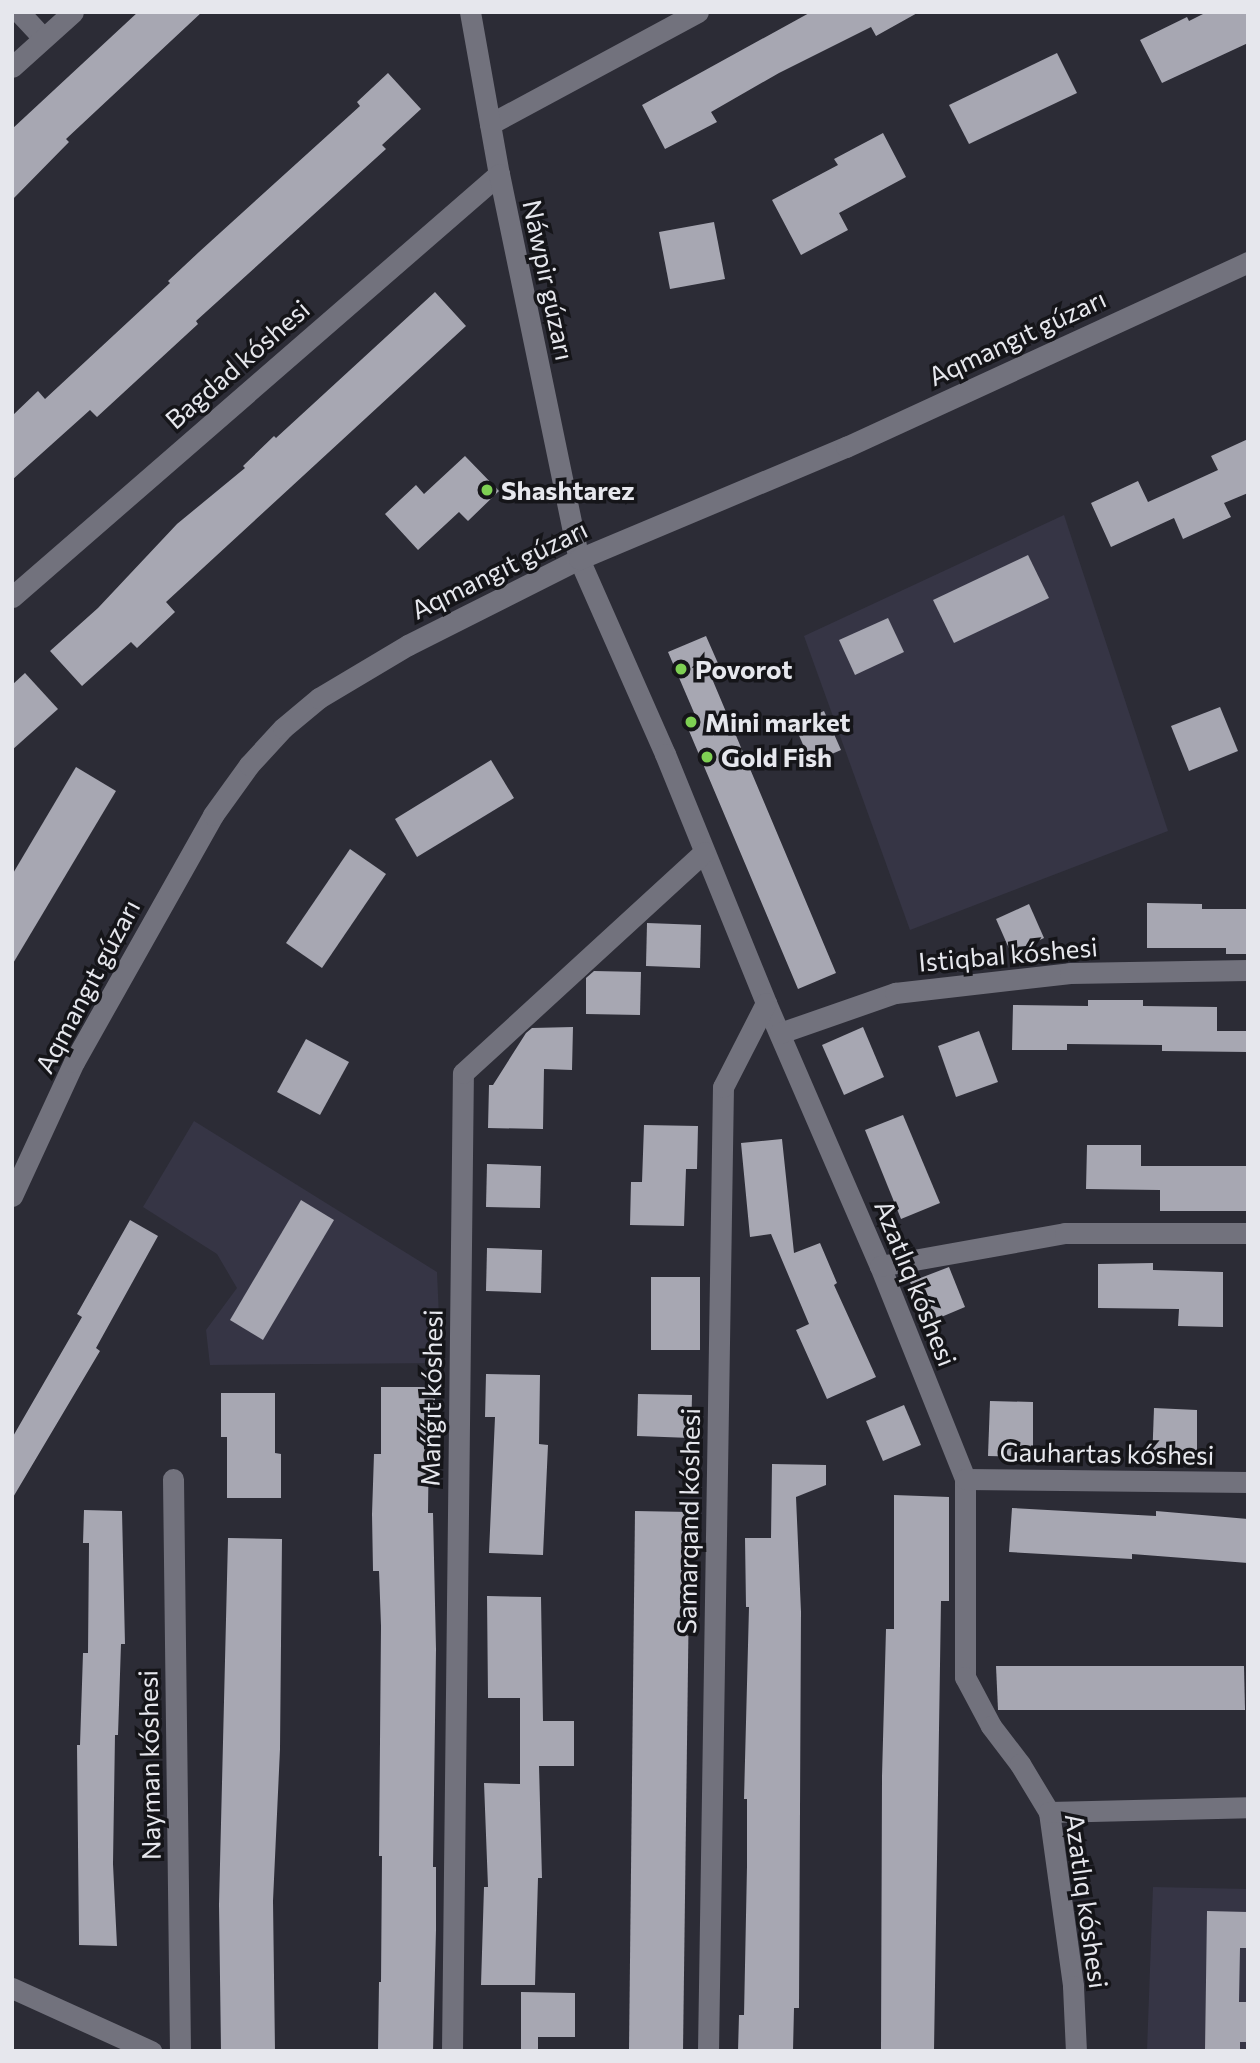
<!DOCTYPE html>
<html>
<head>
<meta charset="utf-8">
<style>
	body { margin:0 }
	#map { position:relative; width:1260px; height:2063px; overflow:hidden; background:#2c2c36; font-family:Commissioner,sans-serif }
	div>[style] { position:absolute }
	.built>* { inset:0; background:#363545 }
	.building>* { inset:0; background:#a7a7b2 }
	.street>* { height:21px; margin:-10.5px; padding:0 10.5px; transform-origin:10.5px; border-radius:10.5px; background:#72727d }
	.secondary>* { height:21px; margin:-10.5px; padding:0 10.5px; transform-origin:10.5px; border-radius:10.5px; background:#72727d }
	.dots>* { width:19px; height:19px; translate:-50% -50%; box-sizing:border-box; border:4px solid #151519; border-radius:50% }
	span { translate:-50% -50%; white-space:nowrap; text-align:center; line-height:1.15; -webkit-text-stroke:7px #151519; paint-order:stroke }
	.street-label { font-size:26px; color:#e6e7ed }
	.poi-label { font-size:26px; color:#e6e7ed; font-weight:700 }
	.left { translate:0 -50%; text-align:left }
	.frame { position:absolute; inset:0; border:14px solid #e6e7ed; pointer-events:none }
</style>
</head>
<body>
<div id="map">
	<div class="built">
		<i style="clip-path:polygon(1064px 515px,1168px 831px,910px 930px,804px 636px)"></i>
		<i style="clip-path:polygon(194px 1121px,437px 1272px,441px 1363px,210px 1365px,206px 1330px,237px 1288px,217px 1254px,143px 1207px)"></i>
		<i style="clip-path:polygon(1153px 1887px,1248px 1889px,1248px 2051px,1147px 2051px)"></i>
	</div>
	<div class="building">
		<i style="clip-path:polygon(138px 12px,202px 12px,66px 139px,69px 142px,12px 200px,12px 129px)"></i>
		<i style="clip-path:polygon(811px 12px,919px 12px,876px 36px,871px 27px,779px 73px,711px 112px,717px 122px,665px 149px,642px 105px)"></i>
		<i style="clip-path:polygon(1207px 12px,1248px 12px,1248px 43px,1162px 83px,1140px 40px,1187px 17px,1189px 21px)"></i>
		<i style="clip-path:polygon(1057px 53px,1077px 93px,969px 144px,949px 105px)"></i>
		<i style="clip-path:polygon(388px 73px,421px 109px,382px 145px,386px 149px,196px 321px,198px 324px,97px 417px,90px 410px,12px 480px,12px 416px,38px 391px,45px 399px,170px 283px,168px 281px,199px 252px,360px 106px,357px 102px)"></i>
		<i style="clip-path:polygon(883px 133px,906px 177px,839px 213px,848px 230px,801px 255px,772px 200px,838px 165px,834px 159px)"></i>
		<i style="clip-path:polygon(714px 222px,725px 279px,670px 289px,659px 232px)"></i>
		<i style="clip-path:polygon(435px 292px,466px 326px,166px 602px,175px 612px,137px 648px,131px 642px,82px 686px,50px 651px,98px 608px,177px 524px,245px 468px,243px 466px,274px 436px,276px 438px)"></i>
		<i style="clip-path:polygon(1248px 439px,1248px 493px,1224px 503px,1231px 517px,1183px 539px,1174px 518px,1111px 547px,1091px 503px,1138px 481px,1148px 502px,1218px 470px,1211px 456px)"></i>
		<i style="clip-path:polygon(465px 456px,499px 491px,468px 521px,459px 512px,418px 550px,385px 514px,416px 485px,424px 494px)"></i>
		<i style="clip-path:polygon(1028px 555px,1049px 598px,954px 643px,933px 600px)"></i>
		<i style="clip-path:polygon(888px 618px,904px 652px,855px 675px,839px 640px)"></i>
		<i style="clip-path:polygon(706px 636px,724px 677px,713px 681px,836px 973px,798px 989px,684px 719px,695px 715px,668px 652px)"></i>
		<i style="clip-path:polygon(25px 673px,58px 709px,12px 750px,12px 685px)"></i>
		<i style="clip-path:polygon(1220px 707px,1238px 751px,1189px 771px,1171px 726px)"></i>
		<i style="clip-path:polygon(824px 711px,841px 750px,811px 763px,794px 724px)"></i>
		<i style="clip-path:polygon(491px 760px,514px 798px,417px 857px,395px 819px)"></i>
		<i style="clip-path:polygon(76px 767px,116px 791px,12px 965px,12px 875px)"></i>
		<i style="clip-path:polygon(350px 849px,386px 874px,322px 968px,286px 943px)"></i>
		<i style="clip-path:polygon(1147px 903px,1202px 904px,1202px 909px,1248px 909px,1248px 954px,1226px 954px,1226px 948px,1147px 948px)"></i>
		<i style="clip-path:polygon(1029px 904px,1044px 938px,1011px 953px,996px 919px)"></i>
		<i style="clip-path:polygon(647px 923px,701px 925px,700px 968px,646px 966px)"></i>
		<i style="clip-path:polygon(594px 971px,641px 972px,640px 1015px,586px 1014px,586px 978px)"></i>
		<i style="clip-path:polygon(1088px 1000px,1143px 1000px,1143px 1006px,1217px 1007px,1217px 1031px,1248px 1031px,1248px 1052px,1162px 1051px,1162px 1045px,1067px 1044px,1067px 1050px,1012px 1050px,1013px 1005px,1088px 1006px)"></i>
		<i style="clip-path:polygon(573px 1027px,572px 1070px,544px 1069px,543px 1129px,488px 1128px,489px 1085px,493px 1085px,526px 1033px,532px 1028px)"></i>
		<i style="clip-path:polygon(863px 1027px,884px 1077px,844px 1095px,822px 1045px)"></i>
		<i style="clip-path:polygon(979px 1031px,998px 1082px,956px 1097px,938px 1046px)"></i>
		<i style="clip-path:polygon(306px 1039px,349px 1062px,320px 1115px,277px 1092px)"></i>
		<i style="clip-path:polygon(903px 1115px,940px 1203px,901px 1219px,865px 1130px)"></i>
		<i style="clip-path:polygon(644px 1125px,698px 1126px,697px 1169px,686px 1169px,684px 1226px,630px 1225px,631px 1182px,642px 1182px)"></i>
		<i style="clip-path:polygon(782px 1139px,794px 1253px,820px 1243px,837px 1283px,834px 1285px,876px 1377px,827px 1399px,796px 1330px,809px 1324px,771px 1234px,750px 1237px,741px 1143px)"></i>
		<i style="clip-path:polygon(1087px 1145px,1141px 1145px,1141px 1166px,1248px 1166px,1248px 1211px,1160px 1211px,1160px 1190px,1086px 1189px)"></i>
		<i style="clip-path:polygon(487px 1164px,541px 1166px,540px 1208px,486px 1207px)"></i>
		<i style="clip-path:polygon(301px 1200px,334px 1220px,263px 1340px,230px 1320px)"></i>
		<i style="clip-path:polygon(130px 1220px,158px 1236px,96px 1348px,100px 1351px,12px 1499px,12px 1438px,82px 1317px,77px 1314px)"></i>
		<i style="clip-path:polygon(487px 1248px,542px 1250px,541px 1293px,486px 1291px)"></i>
		<i style="clip-path:polygon(1153px 1263px,1153px 1270px,1223px 1272px,1223px 1327px,1178px 1326px,1179px 1309px,1098px 1308px,1098px 1264px)"></i>
		<i style="clip-path:polygon(949px 1267px,965px 1307px,927px 1323px,910px 1282px)"></i>
		<i style="clip-path:polygon(651px 1277px,700px 1277px,700px 1350px,651px 1350px)"></i>
		<i style="clip-path:polygon(486px 1374px,540px 1375px,539px 1444px,548px 1445px,543px 1555px,489px 1553px,495px 1417px,485px 1417px)"></i>
		<i style="clip-path:polygon(381px 1387px,435px 1387px,435px 1432px,429px 1432px,428px 1513px,433px 1513px,436px 1649px,433px 1867px,436px 1867px,436px 1930px,433px 2051px,378px 2051px,379px 1982px,381px 1982px,382px 1856px,379px 1856px,381px 1626px,379px 1571px,373px 1571px,372px 1514px,374px 1454px,381px 1454px)"></i>
		<i style="clip-path:polygon(221px 1393px,275px 1393px,275px 1453px,281px 1454px,281px 1498px,227px 1498px,227px 1437px,221px 1437px)"></i>
		<i style="clip-path:polygon(638px 1394px,692px 1395px,691px 1438px,637px 1436px)"></i>
		<i style="clip-path:polygon(990px 1401px,1033px 1402px,1033px 1457px,988px 1456px)"></i>
		<i style="clip-path:polygon(904px 1405px,921px 1445px,883px 1461px,866px 1421px)"></i>
		<i style="clip-path:polygon(1154px 1408px,1197px 1410px,1197px 1464px,1152px 1463px)"></i>
		<i style="clip-path:polygon(772px 1464px,826px 1465px,826px 1485px,796px 1497px,801px 1612px,799px 2008px,794px 2008px,793px 2051px,738px 2051px,739px 2015px,744px 2015px,747px 1866px,747px 1799px,744px 1799px,749px 1607px,746px 1607px,745px 1538px,771px 1538px)"></i>
		<i style="clip-path:polygon(894px 1495px,949px 1497px,949px 1601px,941px 1601px,934px 2051px,881px 2051px,882px 1776px,886px 1629px,894px 1629px)"></i>
		<i style="clip-path:polygon(1012px 1508px,1156px 1516px,1156px 1511px,1248px 1519px,1248px 1563px,1132px 1554px,1132px 1559px,1009px 1552px)"></i>
		<i style="clip-path:polygon(84px 1510px,122px 1511px,125px 1644px,121px 1644px,118px 1735px,115px 1735px,113px 1864px,117px 1946px,79px 1945px,77px 1745px,80px 1745px,83px 1653px,88px 1653px,89px 1543px,83px 1543px)"></i>
		<i style="clip-path:polygon(635px 1511px,690px 1512px,683px 2051px,629px 2051px)"></i>
		<i style="clip-path:polygon(228px 1538px,282px 1539px,280px 1749px,273px 1901px,275px 2051px,221px 2051px,219px 1905px)"></i>
		<i style="clip-path:polygon(487px 1596px,541px 1597px,543px 1721px,574px 1721px,574px 1766px,539px 1766px,542px 1878px,538px 1878px,535px 1985px,481px 1985px,484px 1887px,488px 1887px,484px 1783px,520px 1784px,520px 1698px,488px 1698px)"></i>
		<i style="clip-path:polygon(996px 1666px,1244px 1666px,1245px 1710px,998px 1710px)"></i>
		<i style="clip-path:polygon(1207px 1911px,1248px 1912px,1248px 1948px,1240px 1948px,1239px 2002px,1248px 2002px,1248px 2042px,1240px 2042px,1240px 2051px,1205px 2051px)"></i>
		<i style="clip-path:polygon(521px 1992px,575px 1993px,575px 2037px,538px 2037px,538px 2051px,521px 2051px)"></i>
	</div>
	<div class="street">
		<i style="left:19px;top:12px;width:35px;rotate:47deg"></i>
		<i style="left:12px;top:67px;width:82px;rotate:-42deg"></i>
		<i style="left:490px;top:124px;width:236px;rotate:-28.3deg"></i>
		<i style="left:579px;top:559px;width:213px;rotate:66.2deg"></i>
		<i style="left:665px;top:754px;width:269px;rotate:67.9deg"></i>
		<i style="left:766px;top:1003px;width:287px;rotate:66.6deg"></i>
		<i style="left:880px;top:1266px;width:229px;rotate:68.2deg"></i>
		<i style="left:965px;top:1479px;width:198px;rotate:90deg"></i>
		<i style="left:965px;top:1677px;width:55px;rotate:62deg"></i>
		<i style="left:991px;top:1726px;width:48px;rotate:52.7deg"></i>
		<i style="left:1020px;top:1764px;width:56px;rotate:58.9deg"></i>
		<i style="left:1049px;top:1812px;width:176px;rotate:82.1deg"></i>
		<i style="left:1073px;top:1986px;width:65px;rotate:87.4deg"></i>
		<i style="left:12px;top:597px;width:645px;rotate:-40.98deg"></i>
		<i style="left:780px;top:1033px;width:122px;rotate:-19.2deg"></i>
		<i style="left:895px;top:993px;width:176px;rotate:-6.5deg"></i>
		<i style="left:1070px;top:973px;width:178px;rotate:-1deg"></i>
		<i style="left:880px;top:1266px;width:188px;rotate:-10.1deg"></i>
		<i style="left:1065px;top:1233px;width:183px"></i>
		<i style="left:173px;top:1479px;width:572px;rotate:89.3deg"></i>
		<i style="left:965px;top:1479px;width:283px;rotate:0.6deg"></i>
		<i style="left:1049px;top:1812px;width:199px;rotate:-1.4deg"></i>
		<i style="left:12px;top:1988px;width:153px;rotate:24.4deg"></i>
		<i style="left:452px;top:2051px;width:978px;rotate:-89.36deg"></i>
		<i style="left:463px;top:1073px;width:327px;rotate:-42.5deg"></i>
		<i style="left:708px;top:2051px;width:964px;rotate:-89.11deg"></i>
		<i style="left:723px;top:1087px;width:94px;rotate:-62.9deg"></i>
	</div>
	<div class="secondary">
		<i style="left:470px;top:12px;width:165px;rotate:79.9deg"></i>
		<i style="left:499px;top:174px;width:393px;rotate:78.3deg"></i>
		<i style="left:12px;top:1196px;width:148px;rotate:-65.2deg"></i>
		<i style="left:74px;top:1062px;width:283px;rotate:-60.6deg"></i>
		<i style="left:213px;top:815px;width:62px;rotate:-54.2deg"></i>
		<i style="left:249px;top:765px;width:50px;rotate:-47.4deg"></i>
		<i style="left:283px;top:728px;width:47px;rotate:-39.8deg"></i>
		<i style="left:319px;top:698px;width:104px;rotate:-30.8deg"></i>
		<i style="left:408px;top:645px;width:191px;rotate:-26.7deg"></i>
		<i style="left:579px;top:559px;width:290px;rotate:-22.8deg"></i>
		<i style="left:846px;top:447px;width:443px;rotate:-24.7deg"></i>
	</div>
	<div class="dots">
		<i style="left:487px;top:490px;background:#7ed053"></i>
		<i style="left:681px;top:669px;background:#7ed053"></i>
		<i style="left:691px;top:722px;background:#7ed053"></i>
		<i style="left:707px;top:757px;background:#7ed053"></i>
	</div>
	<div class="street-label">
		<span style="left:549px;top:280px;rotate:78deg">Náwpir gúzarı</span>
		<span style="left:1017px;top:337px;rotate:-25deg">Aqmangıt gúzarı</span>
		<span style="left:237px;top:364px;rotate:-41deg">Bagdad kóshesi</span>
		<span style="left:499px;top:569px;rotate:-26deg">Aqmangıt gúzarı</span>
		<span style="left:1008px;top:954px;rotate:-5deg">Istiqbal kóshesi</span>
		<span style="left:87px;top:986px;rotate:-62deg">Aqmangıt gúzarı</span>
		<span style="left:916px;top:1283px;rotate:68deg">Azatlıq kóshesi</span>
		<span style="left:431px;top:1398px;rotate:-89deg">Mańǵıt kóshesi</span>
		<span style="left:1107px;top:1453px;rotate:1deg">Gauhartas kóshesi</span>
		<span style="left:688px;top:1521px;rotate:-89deg">Samarqand kóshesi</span>
		<span style="left:149px;top:1765px;rotate:-91deg">Nayman kóshesi</span>
		<span style="left:1087px;top:1901px;rotate:82deg">Azatlıq kóshesi</span>
	</div>
	<div class="poi-label">
		<span class="left" style="left:501px;top:490px">Shashtarez</span>
		<span class="left" style="left:695px;top:669px">Povorot</span>
		<span class="left" style="left:705px;top:722px">Mini market</span>
		<span class="left" style="left:721px;top:757px">Gold Fish</span>
	</div>
	<div class="frame"></div>
</div>
</body>
</html>
